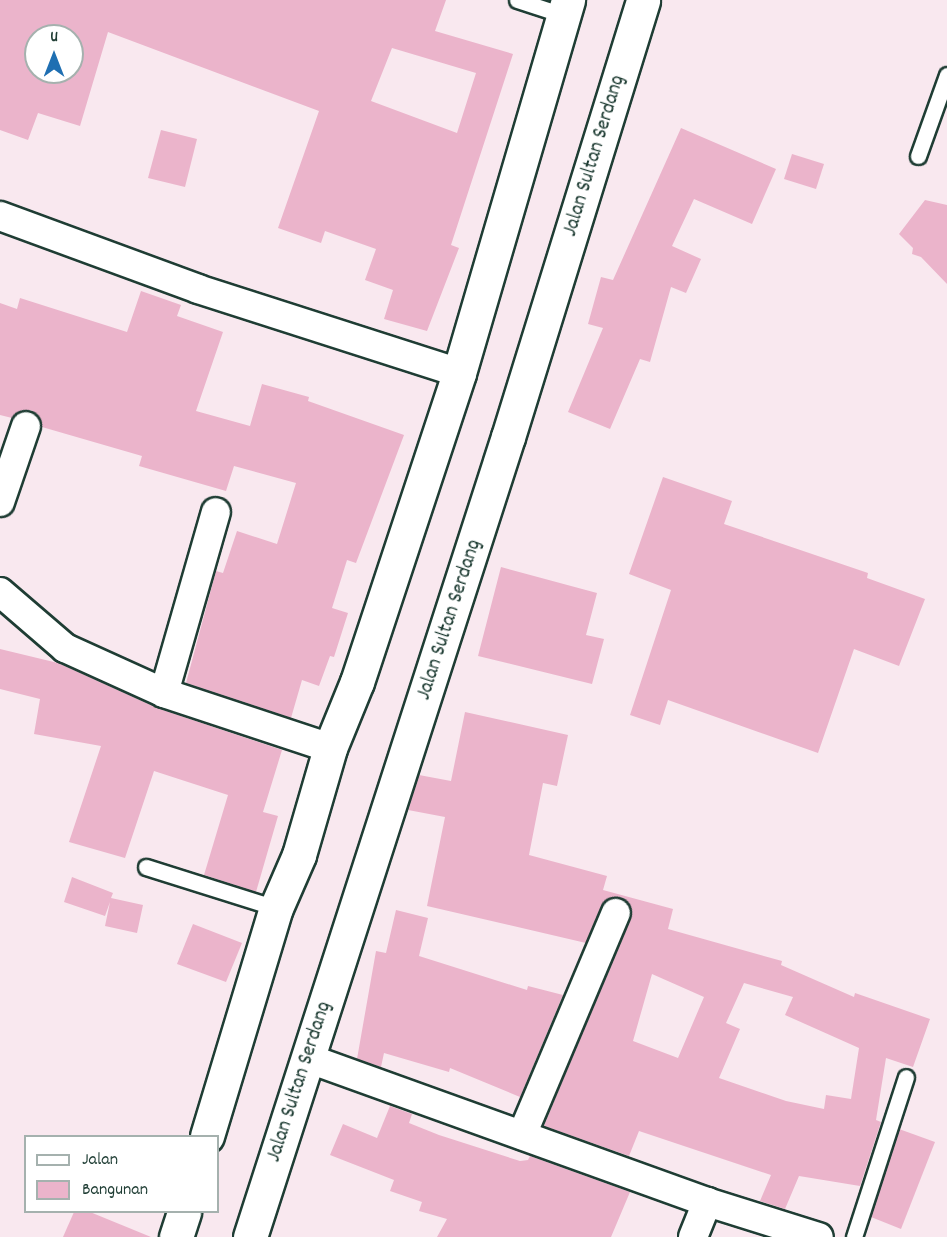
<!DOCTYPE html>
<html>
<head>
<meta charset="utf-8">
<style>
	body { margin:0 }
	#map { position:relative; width:947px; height:1237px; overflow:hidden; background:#f9e8ef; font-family:Dekko,sans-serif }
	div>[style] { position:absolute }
	.building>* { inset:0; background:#ebb4cb }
	.roads { filter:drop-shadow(2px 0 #1f3d34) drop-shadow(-2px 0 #1f3d34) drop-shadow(0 2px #1f3d34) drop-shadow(0 -2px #1f3d34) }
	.service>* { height:15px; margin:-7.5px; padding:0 7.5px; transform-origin:7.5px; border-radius:7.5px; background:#fff }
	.minor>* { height:28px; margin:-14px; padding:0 14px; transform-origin:14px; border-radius:14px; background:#fff }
	.trunk>* { height:33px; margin:-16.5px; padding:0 16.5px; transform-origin:16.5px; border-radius:16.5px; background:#fff }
	span { translate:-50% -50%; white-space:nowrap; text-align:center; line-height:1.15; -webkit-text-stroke:5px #fff; paint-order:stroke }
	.street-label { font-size:21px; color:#1f3d34 }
	.legend { position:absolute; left:24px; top:1135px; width:195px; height:78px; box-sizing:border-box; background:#fff; border:2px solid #a5b1ae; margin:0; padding:8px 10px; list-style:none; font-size:18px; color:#1f3d34 }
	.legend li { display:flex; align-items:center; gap:12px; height:30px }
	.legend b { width:30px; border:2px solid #a5b1ae }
	.north { position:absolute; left:24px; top:24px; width:60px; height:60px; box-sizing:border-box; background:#fff; border:2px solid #a5b1ae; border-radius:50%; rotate:0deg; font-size:16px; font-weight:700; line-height:24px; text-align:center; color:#1f3d34 }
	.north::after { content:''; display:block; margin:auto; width:21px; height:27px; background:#1f6fb2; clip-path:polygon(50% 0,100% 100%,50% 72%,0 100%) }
</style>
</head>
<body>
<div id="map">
	<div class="building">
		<i style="clip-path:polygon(evenodd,0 0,446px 0,435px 31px,513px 54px,451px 245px,459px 248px,427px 331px,384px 319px,393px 290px,365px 280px,376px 249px,325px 231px,321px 243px,278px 228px,319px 111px,108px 32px,80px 126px,38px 113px,28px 140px,0 130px,0 0,36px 36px,72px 36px,72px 72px,36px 72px,36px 36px,0 0,392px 48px,476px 73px,457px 133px,371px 101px,392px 48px)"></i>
		<i style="clip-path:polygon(681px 128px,776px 169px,752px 224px,694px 199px,672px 246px,701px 259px,686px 293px,671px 287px,650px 362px,640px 359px,610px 429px,568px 412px,603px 328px,588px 324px,601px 277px,613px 280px)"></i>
		<i style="clip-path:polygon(161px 130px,197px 139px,185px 187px,148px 178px)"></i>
		<i style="clip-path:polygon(792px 154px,824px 164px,816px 189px,784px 179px)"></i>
		<i style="clip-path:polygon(925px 200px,947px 205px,947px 284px,921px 257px,912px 254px,913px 248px,899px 234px)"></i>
		<i style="clip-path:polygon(141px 291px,181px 305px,177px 316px,223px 332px,196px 411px,250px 426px,262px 384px,309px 397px,308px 401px,404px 435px,356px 563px,347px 560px,332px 608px,348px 613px,334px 657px,330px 656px,319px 686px,302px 680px,291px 718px,186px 683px,216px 571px,223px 573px,237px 531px,277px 544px,296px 483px,234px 466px,226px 491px,139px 466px,142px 456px,42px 427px,39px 416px,31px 410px,22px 410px,12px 418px,0 415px,0 303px,17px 309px,20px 298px,127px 332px)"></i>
		<i style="clip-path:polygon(663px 477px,732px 501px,724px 524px,868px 573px,867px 578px,925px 599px,899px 666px,854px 649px,818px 753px,668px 700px,660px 725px,630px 715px,671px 590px,629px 574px)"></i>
		<i style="clip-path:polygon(501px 567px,597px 593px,586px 635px,604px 639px,592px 684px,478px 656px)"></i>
		<i style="clip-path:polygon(0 649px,58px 663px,157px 708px,282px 750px,263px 812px,278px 816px,256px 892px,204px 875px,228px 795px,154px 771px,125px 858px,69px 842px,101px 746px,34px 734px,40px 699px,0 689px)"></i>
		<i style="clip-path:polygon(evenodd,465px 712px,568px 735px,557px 786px,543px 783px,529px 855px,607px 876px,603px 890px,673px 909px,668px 929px,782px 961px,781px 965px,854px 997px,855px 993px,930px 1019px,913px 1067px,886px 1058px,876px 1120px,881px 1122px,860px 1186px,799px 1176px,785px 1209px,760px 1201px,771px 1175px,639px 1131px,629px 1156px,544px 1126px,632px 910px,622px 898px,607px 900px,586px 943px,427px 906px,445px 817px,408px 810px,419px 775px,451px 781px,465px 712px,652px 974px,704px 997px,678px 1058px,633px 1041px,652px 974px,465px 712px,744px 983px,793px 997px,785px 1015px,859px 1048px,851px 1099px,826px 1095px,824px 1109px,786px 1101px,719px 1078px,740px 1029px,726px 1023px,744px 983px)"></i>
		<i style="clip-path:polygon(72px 877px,113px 893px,111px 898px,143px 905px,137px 933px,105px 926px,110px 902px,105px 916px,64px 902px)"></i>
		<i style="clip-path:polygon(396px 910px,428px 918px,419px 956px,527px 990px,528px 986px,563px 995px,520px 1097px,450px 1068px,449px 1072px,384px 1053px,381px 1067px,357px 1059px,376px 951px,386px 953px)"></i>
		<i style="clip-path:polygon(193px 924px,242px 943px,226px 982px,177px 964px)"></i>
		<i style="clip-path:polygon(390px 1106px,412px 1114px,409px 1123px,439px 1135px,520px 1161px,528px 1160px,530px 1156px,630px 1192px,611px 1237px,437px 1237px,447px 1219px,419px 1211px,422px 1202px,390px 1191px,394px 1180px,330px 1155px,343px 1124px,377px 1138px)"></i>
		<i style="clip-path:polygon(899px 1129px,935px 1142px,901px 1229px,871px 1217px)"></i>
		<i style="clip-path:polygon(74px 1212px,90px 1212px,151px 1237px,63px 1237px)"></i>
	</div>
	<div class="roads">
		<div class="service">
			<i style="left:517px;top:0;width:48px;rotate:18.1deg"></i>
			<i style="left:918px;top:156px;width:86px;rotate:-70.3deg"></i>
			<i style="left:146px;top:867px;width:136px;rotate:17.5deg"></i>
			<i style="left:854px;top:1237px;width:168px;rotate:-72deg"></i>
		</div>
		<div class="minor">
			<i style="left:0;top:216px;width:211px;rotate:20.2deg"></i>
			<i style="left:198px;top:289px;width:274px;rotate:17.8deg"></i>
			<i style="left:0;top:502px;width:80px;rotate:-71.1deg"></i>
			<i style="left:0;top:592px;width:86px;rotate:40.7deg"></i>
			<i style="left:65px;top:648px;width:109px;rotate:24.4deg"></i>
			<i style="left:164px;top:693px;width:175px;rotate:18.3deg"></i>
			<i style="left:164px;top:693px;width:188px;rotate:-74deg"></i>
			<i style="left:307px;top:1058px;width:425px;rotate:19.8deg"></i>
			<i style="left:707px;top:1202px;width:117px;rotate:17.4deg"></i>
			<i style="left:522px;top:1135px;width:241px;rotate:-67.1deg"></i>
			<i style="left:693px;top:1237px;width:38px;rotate:-68deg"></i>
		</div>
		<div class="trunk">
			<i style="left:207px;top:1136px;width:238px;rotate:-73.2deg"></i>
			<i style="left:276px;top:908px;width:58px;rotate:-66.5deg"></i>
			<i style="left:299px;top:855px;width:111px;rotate:-73.8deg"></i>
			<i style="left:330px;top:748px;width:71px;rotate:-67.8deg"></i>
			<i style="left:357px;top:682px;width:325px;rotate:-71.7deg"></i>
			<i style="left:459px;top:373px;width:389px;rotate:-73.7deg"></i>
			<i style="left:176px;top:1237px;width:26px;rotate:-72deg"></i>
			<i style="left:250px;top:1237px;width:841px;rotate:-72.13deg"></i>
			<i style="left:508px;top:437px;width:457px;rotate:-72.8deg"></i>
		</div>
	</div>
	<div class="street-label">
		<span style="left:595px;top:156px;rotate:-73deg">Jalan Sultan Serdang</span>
		<span style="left:450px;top:620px;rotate:-72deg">Jalan Sultan Serdang</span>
		<span style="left:300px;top:1082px;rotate:-72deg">Jalan Sultan Serdang</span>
	</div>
	<ul class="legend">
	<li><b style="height:8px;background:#fff"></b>Jalan</li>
	<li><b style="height:16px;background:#ebb4cb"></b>Bangunan</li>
	</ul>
	<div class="north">U</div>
</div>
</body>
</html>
